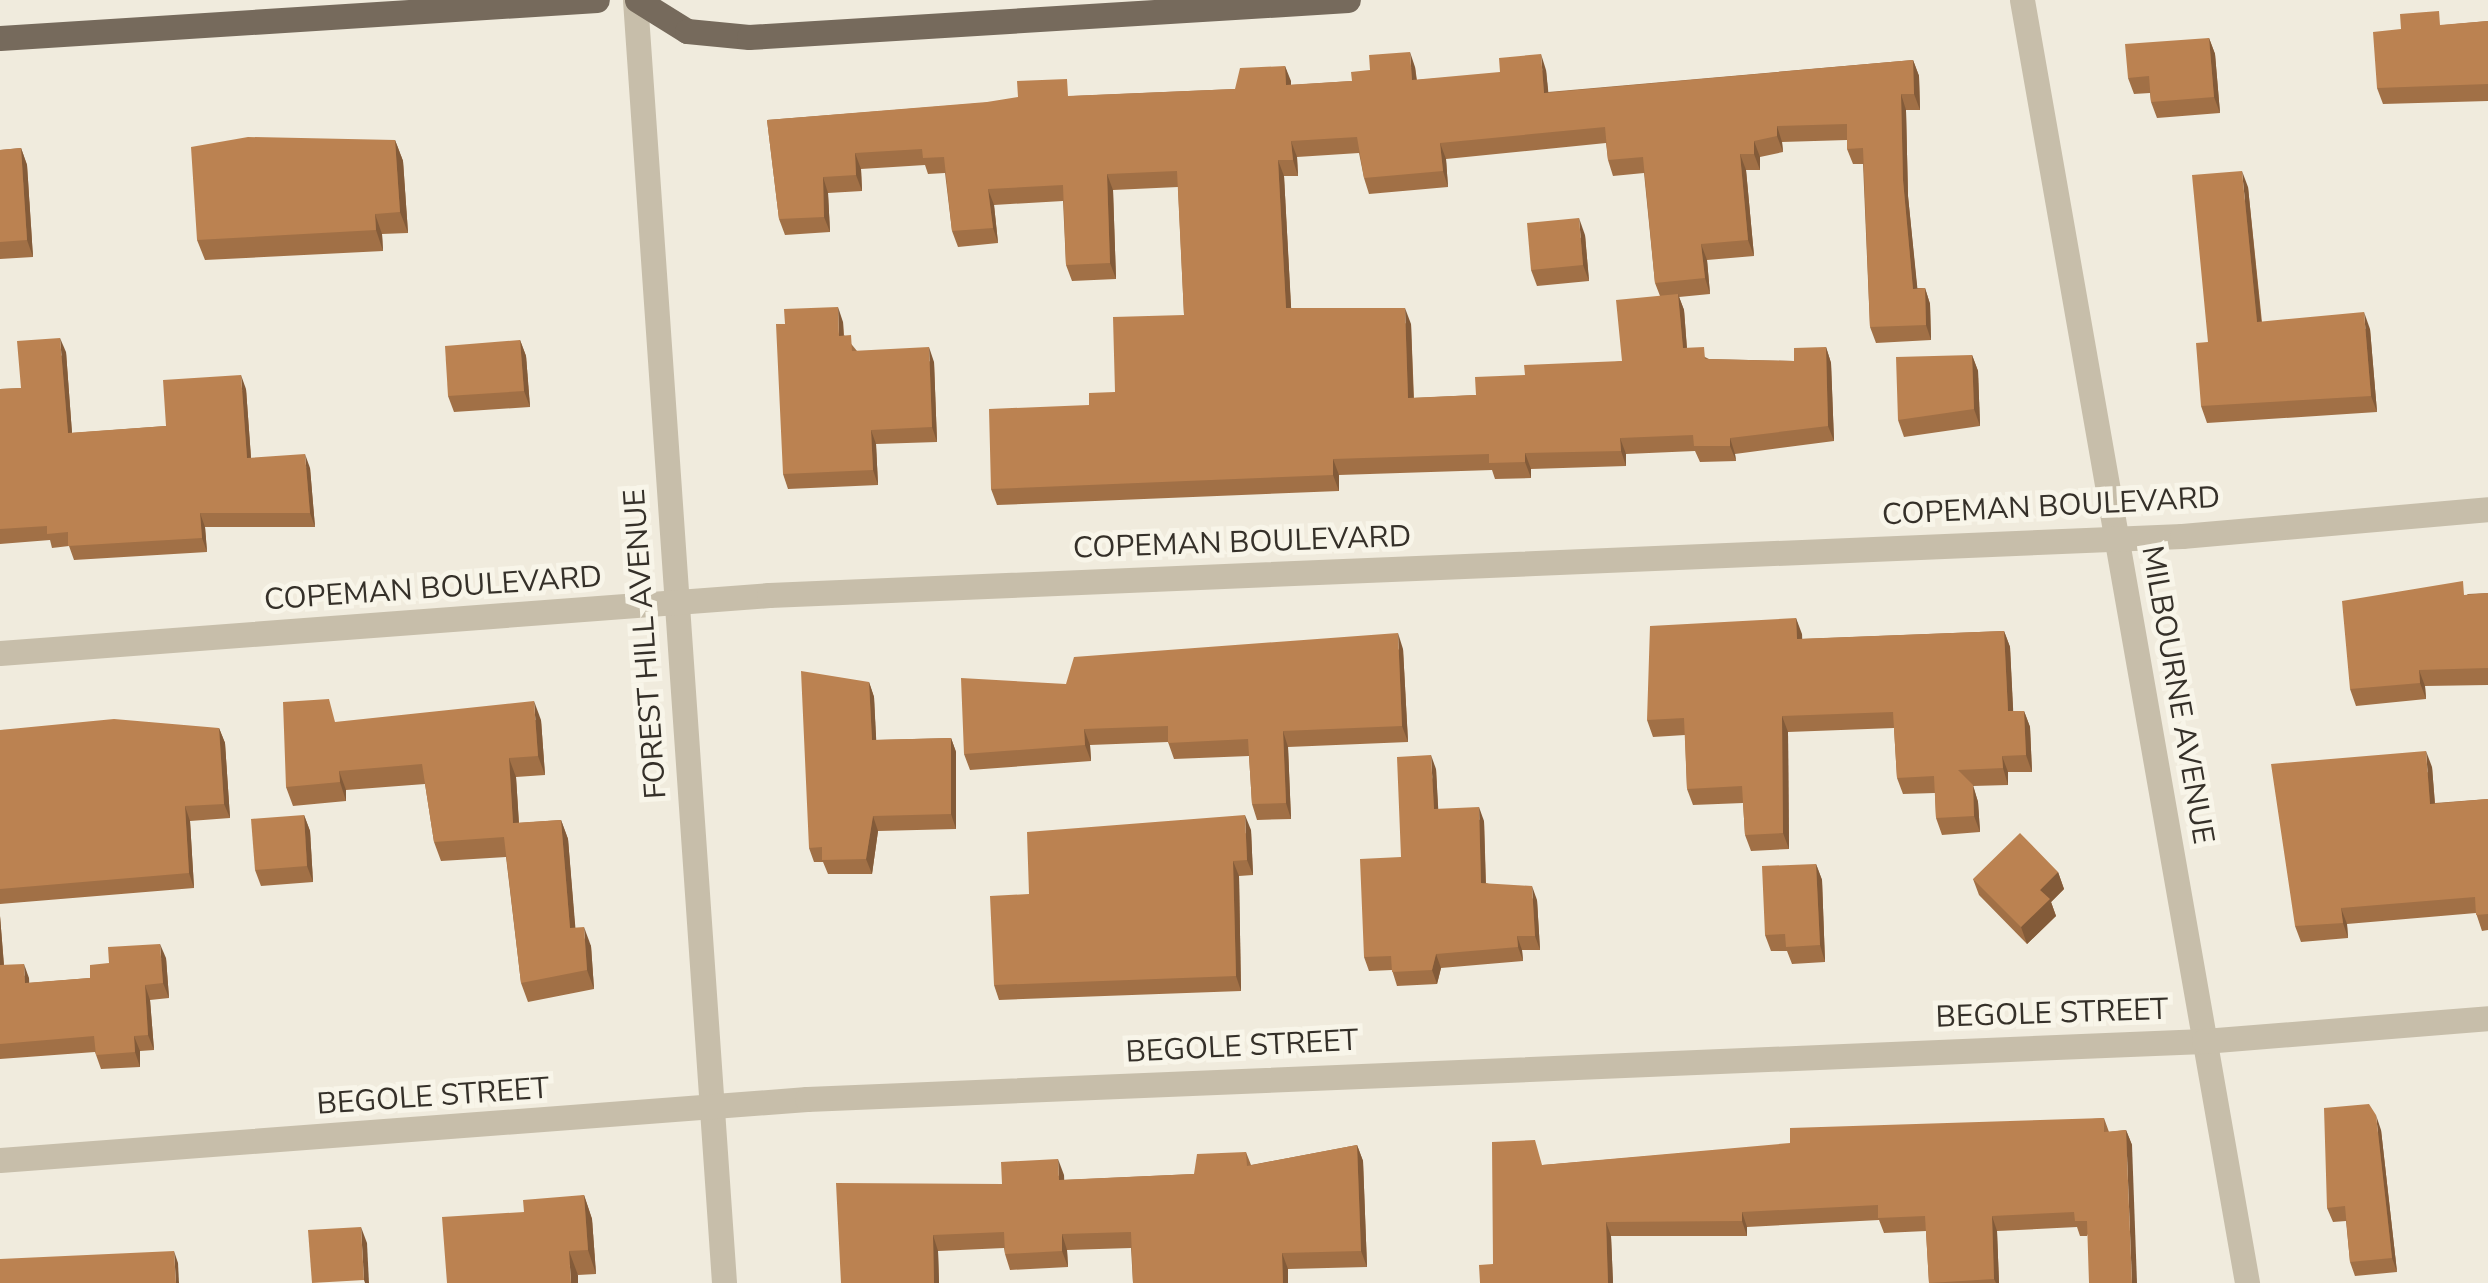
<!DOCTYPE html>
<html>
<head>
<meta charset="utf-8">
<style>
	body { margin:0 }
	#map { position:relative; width:2488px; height:1283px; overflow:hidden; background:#f0ebdd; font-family:"Nunito Sans",sans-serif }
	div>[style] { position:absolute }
	.minor>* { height:25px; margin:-12.5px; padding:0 12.5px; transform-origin:12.5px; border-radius:12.5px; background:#c7beaa }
	.major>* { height:25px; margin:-12.5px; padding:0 12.5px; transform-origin:12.5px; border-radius:12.5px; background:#766a5c }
	.wall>* { inset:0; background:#a17046 }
	.shaded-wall>* { inset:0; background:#835b39 }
	.building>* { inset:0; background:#bb8251 }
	span { translate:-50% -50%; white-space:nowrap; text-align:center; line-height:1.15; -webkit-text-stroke:10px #f8f5e9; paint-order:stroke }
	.street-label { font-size:30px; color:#353029 }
</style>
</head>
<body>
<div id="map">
	<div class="minor">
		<i style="left:635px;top:0;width:1286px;rotate:86.03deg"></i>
		<i style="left:2022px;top:0;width:1303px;rotate:80.05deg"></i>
		<i style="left:0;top:653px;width:771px;rotate:-4.31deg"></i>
		<i style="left:769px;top:595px;width:1414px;rotate:-2.39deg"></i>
		<i style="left:2182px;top:536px;width:307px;rotate:-5deg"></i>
		<i style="left:0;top:1160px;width:809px;rotate:-4.32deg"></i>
		<i style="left:807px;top:1099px;width:1398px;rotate:-2.38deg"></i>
		<i style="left:2204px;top:1041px;width:285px;rotate:-4.6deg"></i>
	</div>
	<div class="major">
		<i style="left:637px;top:0;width:59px;rotate:31.8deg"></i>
		<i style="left:687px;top:31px;width:62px;rotate:5.5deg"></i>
		<i style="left:749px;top:37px;width:600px;rotate:-3.53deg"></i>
		<i style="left:0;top:38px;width:598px;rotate:-3.64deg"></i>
	</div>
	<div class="wall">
		<i style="clip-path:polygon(2488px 21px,2488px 101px,2383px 104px,2377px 88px,2444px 25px)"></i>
		<i style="clip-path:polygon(2209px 38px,2215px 54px,2220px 113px,2157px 118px,2151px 102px,2150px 93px,2134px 94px,2128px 78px)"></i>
		<i style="clip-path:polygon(evenodd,1913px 60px,1919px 76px,1920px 110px,1906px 110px,1908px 196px,1917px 288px,1925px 288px,1930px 304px,1931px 340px,1876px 343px,1870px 327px,1863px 164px,1853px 164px,1847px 149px,1847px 140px,1782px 142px,1783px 152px,1760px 157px,1760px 170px,1746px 170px,1754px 256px,1707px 260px,1710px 294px,1679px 297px,1684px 310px,1687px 348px,1709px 359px,1794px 361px,1826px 347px,1831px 363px,1834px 441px,1735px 454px,1736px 461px,1700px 462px,1695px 451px,1626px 454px,1626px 466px,1531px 469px,1531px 478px,1495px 479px,1492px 470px,1339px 475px,1339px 491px,997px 505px,991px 489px,1089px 405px,1115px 392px,1184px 315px,1178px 187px,1113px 190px,1116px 279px,1072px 281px,1066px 265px,1063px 201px,994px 205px,998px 243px,958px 247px,952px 231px,945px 173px,928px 174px,925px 165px,861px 169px,862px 191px,828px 193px,830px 232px,785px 235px,779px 219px,767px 120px,1073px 96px,1235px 89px,1285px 66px,1291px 85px,1352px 81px,1415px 67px,1417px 80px,1546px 70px,1548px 92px,1913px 60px,1606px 143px,1608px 160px,1613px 176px,1644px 173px,1655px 283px,1660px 296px,1622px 361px,1525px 375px,1476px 395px,1414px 398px,1411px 324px,1291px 308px,1284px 176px,1298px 176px,1297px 157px,1359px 153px,1364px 178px,1369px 194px,1448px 187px,1446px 159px,1606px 143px)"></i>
		<i style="clip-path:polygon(395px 140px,403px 161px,408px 233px,382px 234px,383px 251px,205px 260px,197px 240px)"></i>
		<i style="clip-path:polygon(21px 148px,27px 165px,33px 257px,0 259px,0 150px)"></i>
		<i style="clip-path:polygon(2248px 187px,2262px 322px,2370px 329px,2377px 412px,2207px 423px,2201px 406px,2208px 342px)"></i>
		<i style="clip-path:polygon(1585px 235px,1589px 281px,1537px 286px,1531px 270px)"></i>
		<i style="clip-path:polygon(843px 322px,844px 335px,857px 351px,934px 362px,937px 442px,876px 444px,878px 485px,788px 489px,783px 474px)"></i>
		<i style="clip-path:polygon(520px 340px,526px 356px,530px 407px,454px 412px,448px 396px)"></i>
		<i style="clip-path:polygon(66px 352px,72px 433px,166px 426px,246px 389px,251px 458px,310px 468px,315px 527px,205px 527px,207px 552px,74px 560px,69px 546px,52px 548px,50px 540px,0 544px,0 389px,21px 388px)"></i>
		<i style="clip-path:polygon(1972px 355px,1978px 371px,1980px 426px,1904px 437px,1898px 420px)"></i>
		<i style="clip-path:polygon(2488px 593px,2488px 685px,2425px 686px,2426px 699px,2356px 706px,2350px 689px,2468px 594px)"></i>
		<i style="clip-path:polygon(1796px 618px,1802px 639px,2004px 631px,2010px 647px,2013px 711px,2024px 711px,2030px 727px,2032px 772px,2008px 772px,2008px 785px,1973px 786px,1978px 802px,1980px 832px,1942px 835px,1936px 818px,1935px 793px,1903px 794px,1897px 778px,1894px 728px,1788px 732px,1789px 849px,1751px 851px,1745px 835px,1743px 803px,1693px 805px,1687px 789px,1685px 735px,1653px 737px,1647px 720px)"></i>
		<i style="clip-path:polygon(1403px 649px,1408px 742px,1288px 747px,1291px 819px,1257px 820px,1252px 804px,1249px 756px,1174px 759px,1168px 742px,1090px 745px,1091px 761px,970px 770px,964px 754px,1066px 684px)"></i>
		<i style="clip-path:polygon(869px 682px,874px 697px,876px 740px,951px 738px,956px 752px,956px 829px,878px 831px,872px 874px,828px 874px,823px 862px,814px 862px,809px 848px)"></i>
		<i style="clip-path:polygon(541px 720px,545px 775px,516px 777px,519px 823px,561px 820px,568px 839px,575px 928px,591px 946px,594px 989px,528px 1002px,521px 983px,506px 857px,441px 861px,434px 842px,425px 784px,346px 790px,346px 801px,293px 806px,286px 787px,337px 722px)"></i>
		<i style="clip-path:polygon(219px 728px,225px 743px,230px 818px,190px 821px,194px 888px,0 904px,0 730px)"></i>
		<i style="clip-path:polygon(2432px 767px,2435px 803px,2488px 799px,2488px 930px,2482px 931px,2476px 913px,2347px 924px,2348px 938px,2301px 942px,2295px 926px)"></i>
		<i style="clip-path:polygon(1436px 769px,1438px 809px,1484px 821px,1486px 883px,1537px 900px,1540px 950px,1522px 950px,1523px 961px,1441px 968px,1437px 984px,1397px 986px,1392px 970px,1369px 971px,1364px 957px)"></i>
		<i style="clip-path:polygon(304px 815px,310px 831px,313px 882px,261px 886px,255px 870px)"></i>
		<i style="clip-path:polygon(1251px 830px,1253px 875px,1239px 876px,1241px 991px,999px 1000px,994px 985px)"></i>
		<i style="clip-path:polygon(1816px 864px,1822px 880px,1825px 962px,1792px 964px,1787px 951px,1771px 951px,1765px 935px)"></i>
		<i style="clip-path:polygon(2058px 872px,2064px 889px,2051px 902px,2056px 916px,2027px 944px,1979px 895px,1973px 879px)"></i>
		<i style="clip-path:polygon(0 916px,4px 965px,29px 978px,29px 983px,90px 978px,166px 958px,169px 998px,150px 1000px,154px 1050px,140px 1051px,140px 1067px,101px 1069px,95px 1052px,0 1059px)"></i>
		<i style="clip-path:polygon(2104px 1118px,2109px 1132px,2126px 1130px,2132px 1145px,2087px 1236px,2080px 1236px,2077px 1227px,1997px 1231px,1999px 1283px,1929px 1283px,1926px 1231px,1884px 1233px,1879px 1220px,1747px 1227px,1747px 1236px,1611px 1236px,1613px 1283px,1480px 1283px,1493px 1264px,1543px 1165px)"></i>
		<i style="clip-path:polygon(2381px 1130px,2397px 1272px,2355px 1276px,2350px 1262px,2346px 1221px,2333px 1222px,2327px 1208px)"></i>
		<i style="clip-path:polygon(1357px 1145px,1363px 1161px,1367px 1267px,1288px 1269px,1288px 1283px,1133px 1283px,1131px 1248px,1067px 1250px,1068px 1267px,1010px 1270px,1005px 1254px,1004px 1248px,938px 1251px,939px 1283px,841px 1283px,1002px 1184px,1064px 1175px,1064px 1180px,1194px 1174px,1246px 1152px,1251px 1165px)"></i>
		<i style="clip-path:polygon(584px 1195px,592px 1219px,596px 1274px,578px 1275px,524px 1212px)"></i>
	</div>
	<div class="shaded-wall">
		<i style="clip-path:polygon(2209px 38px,2215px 54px,2220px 113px,2214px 97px)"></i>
		<i style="clip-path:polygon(1410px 52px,1415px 67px,1418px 96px,1412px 80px)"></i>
		<i style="clip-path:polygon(1541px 54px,1546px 70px,1550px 108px,1544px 93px)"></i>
		<i style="clip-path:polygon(1913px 60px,1919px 76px,1920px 110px,1914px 94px)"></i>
		<i style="clip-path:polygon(1285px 66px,1291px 81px,1291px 101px,1286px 85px)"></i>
		<i style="clip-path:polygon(1901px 94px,1906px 110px,1908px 196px,1919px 304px,1913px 289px,1903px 180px)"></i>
		<i style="clip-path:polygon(1777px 126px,1782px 142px,1783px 152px,1777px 136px)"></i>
		<i style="clip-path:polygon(395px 140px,403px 161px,408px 233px,400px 212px)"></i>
		<i style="clip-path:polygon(1291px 141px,1297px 157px,1298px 176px,1293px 160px)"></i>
		<i style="clip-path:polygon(1754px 141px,1760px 157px,1760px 170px,1754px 154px)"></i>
		<i style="clip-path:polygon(1440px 143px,1446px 159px,1448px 187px,1443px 171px)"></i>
		<i style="clip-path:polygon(21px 148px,27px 165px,33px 257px,27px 240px)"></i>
		<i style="clip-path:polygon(855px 153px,861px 169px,862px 191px,856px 175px)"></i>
		<i style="clip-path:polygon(1740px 154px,1746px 170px,1754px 256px,1748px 240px)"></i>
		<i style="clip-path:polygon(1278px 160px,1284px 176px,1292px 324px,1286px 308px)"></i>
		<i style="clip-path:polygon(2242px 171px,2248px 187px,2263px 339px,2257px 322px)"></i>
		<i style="clip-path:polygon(1107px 174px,1113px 190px,1116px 279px,1110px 263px)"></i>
		<i style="clip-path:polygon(823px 177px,828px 193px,830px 232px,824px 217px)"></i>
		<i style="clip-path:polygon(988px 189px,994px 205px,998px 243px,993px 228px)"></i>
		<i style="clip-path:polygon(375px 214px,382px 234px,383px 251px,376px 230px)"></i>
		<i style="clip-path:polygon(1579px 218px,1585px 235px,1589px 281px,1583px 265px)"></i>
		<i style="clip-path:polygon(1701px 244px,1707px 260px,1710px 294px,1705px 278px)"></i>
		<i style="clip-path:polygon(1925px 288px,1930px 304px,1931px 340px,1926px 325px)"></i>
		<i style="clip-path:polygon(1678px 294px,1684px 310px,1688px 364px,1683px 348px)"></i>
		<i style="clip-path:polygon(838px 307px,843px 322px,844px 350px,839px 336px)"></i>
		<i style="clip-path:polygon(1405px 308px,1411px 324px,1414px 414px,1408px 398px)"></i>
		<i style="clip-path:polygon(2364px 312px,2370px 329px,2377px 412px,2371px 396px)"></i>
		<i style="clip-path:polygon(60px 338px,66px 352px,73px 447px,68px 433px)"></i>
		<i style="clip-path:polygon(520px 340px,526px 356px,530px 407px,524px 391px)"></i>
		<i style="clip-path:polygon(929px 347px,934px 362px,937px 442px,932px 427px)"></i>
		<i style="clip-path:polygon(1826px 347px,1831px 363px,1834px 441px,1828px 426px)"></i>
		<i style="clip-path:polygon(1972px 355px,1978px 371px,1980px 426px,1974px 409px)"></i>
		<i style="clip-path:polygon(241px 375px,246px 389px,252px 472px,247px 458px)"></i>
		<i style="clip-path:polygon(871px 430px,876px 444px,878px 485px,873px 470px)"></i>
		<i style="clip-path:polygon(1620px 438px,1626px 454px,1626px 466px,1621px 451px)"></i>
		<i style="clip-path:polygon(1730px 438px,1735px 454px,1736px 461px,1730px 446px)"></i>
		<i style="clip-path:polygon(1525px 453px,1531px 469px,1531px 478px,1525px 462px)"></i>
		<i style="clip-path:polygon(305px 454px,310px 468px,315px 527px,310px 513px)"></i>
		<i style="clip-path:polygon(1333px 459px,1339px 475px,1339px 491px,1333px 475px)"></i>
		<i style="clip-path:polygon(200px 513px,205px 527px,207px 552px,202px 538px)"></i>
		<i style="clip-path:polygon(1796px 618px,1802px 634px,1803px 655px,1797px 639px)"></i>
		<i style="clip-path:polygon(2004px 631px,2010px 647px,2014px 727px,2008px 711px)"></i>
		<i style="clip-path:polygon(1398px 633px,1403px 649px,1408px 742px,1402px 726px)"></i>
		<i style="clip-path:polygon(2419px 670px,2425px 686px,2426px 699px,2420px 683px)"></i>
		<i style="clip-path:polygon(869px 682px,874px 697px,877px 755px,872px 740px)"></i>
		<i style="clip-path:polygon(534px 701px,541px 720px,545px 775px,538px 756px)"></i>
		<i style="clip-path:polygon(2024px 711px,2030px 727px,2032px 772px,2026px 755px)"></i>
		<i style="clip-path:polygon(1782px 716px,1788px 732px,1789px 849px,1783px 833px)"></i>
		<i style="clip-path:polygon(219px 728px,225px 743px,230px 818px,224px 804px)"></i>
		<i style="clip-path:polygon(1084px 729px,1090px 745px,1091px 761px,1085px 745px)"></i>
		<i style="clip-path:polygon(1283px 731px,1288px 747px,1291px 819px,1286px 803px)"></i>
		<i style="clip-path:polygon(951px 738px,956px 752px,956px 829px,951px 814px)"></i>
		<i style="clip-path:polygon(2426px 751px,2432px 767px,2436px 820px,2430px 804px)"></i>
		<i style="clip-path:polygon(1431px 755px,1436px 769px,1439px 823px,1434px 809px)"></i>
		<i style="clip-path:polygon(2002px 756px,2008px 772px,2008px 785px,2003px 768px)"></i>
		<i style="clip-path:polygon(509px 758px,516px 777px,520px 842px,513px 823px)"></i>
		<i style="clip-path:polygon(339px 771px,346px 790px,346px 801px,340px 782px)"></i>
		<i style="clip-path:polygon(1973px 785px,1978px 802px,1980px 832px,1974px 816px)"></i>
		<i style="clip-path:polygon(185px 806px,190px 821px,194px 888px,189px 873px)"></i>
		<i style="clip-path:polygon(1479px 807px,1484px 821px,1486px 897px,1481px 883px)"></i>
		<i style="clip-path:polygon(304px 815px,310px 831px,313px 882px,307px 866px)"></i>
		<i style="clip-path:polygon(1245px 815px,1251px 830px,1253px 875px,1247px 860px)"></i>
		<i style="clip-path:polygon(873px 816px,878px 831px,872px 874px,866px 859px)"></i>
		<i style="clip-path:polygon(561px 820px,568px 839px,577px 947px,570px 928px)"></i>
		<i style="clip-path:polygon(1233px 861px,1239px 876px,1241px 991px,1236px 976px)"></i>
		<i style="clip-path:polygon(1816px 864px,1822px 880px,1825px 962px,1820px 945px)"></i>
		<i style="clip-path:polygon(2058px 872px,2064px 889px,2051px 902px,2056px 916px,2027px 944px,2021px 927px,2040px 890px)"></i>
		<i style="clip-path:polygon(1532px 886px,1537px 900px,1540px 950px,1535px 936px)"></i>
		<i style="clip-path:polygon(2341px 908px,2347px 924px,2348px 938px,2343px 923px)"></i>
		<i style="clip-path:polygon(0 916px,5px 980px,0 967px)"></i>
		<i style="clip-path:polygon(584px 927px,591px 946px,594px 989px,587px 970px)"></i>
		<i style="clip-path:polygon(1517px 936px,1522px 950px,1523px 961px,1518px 947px)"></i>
		<i style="clip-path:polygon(160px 944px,166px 958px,169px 998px,163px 983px)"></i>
		<i style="clip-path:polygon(1436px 954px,1441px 968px,1437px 984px,1432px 970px)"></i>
		<i style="clip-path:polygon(24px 964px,29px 978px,30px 998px,25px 983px)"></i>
		<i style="clip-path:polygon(145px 985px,150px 1000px,154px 1050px,148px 1035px)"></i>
		<i style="clip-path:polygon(134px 1036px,140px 1051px,140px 1067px,135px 1052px)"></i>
		<i style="clip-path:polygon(2376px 1115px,2381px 1130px,2397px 1272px,2392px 1258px)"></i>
		<i style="clip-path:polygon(2126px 1130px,2132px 1145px,2137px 1283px,2132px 1283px)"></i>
		<i style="clip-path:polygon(1357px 1145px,1363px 1161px,1367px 1267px,1361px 1251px)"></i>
		<i style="clip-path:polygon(1058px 1159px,1064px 1175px,1065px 1196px,1059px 1180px)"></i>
		<i style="clip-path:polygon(584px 1195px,592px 1219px,596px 1274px,588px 1250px)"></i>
		<i style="clip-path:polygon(1742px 1212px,1747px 1227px,1747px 1236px,1742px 1221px)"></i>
		<i style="clip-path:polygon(1992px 1216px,1997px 1231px,1999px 1283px,1996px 1283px,1994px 1279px)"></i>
		<i style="clip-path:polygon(1606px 1222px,1611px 1236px,1613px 1283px,1608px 1283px)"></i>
		<i style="clip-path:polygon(361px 1227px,367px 1243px,369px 1283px,365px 1283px,364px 1280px)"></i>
		<i style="clip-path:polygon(1062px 1234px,1067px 1250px,1068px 1267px,1062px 1251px)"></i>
		<i style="clip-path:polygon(933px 1235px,938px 1251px,939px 1283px,934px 1283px)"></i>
		<i style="clip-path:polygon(174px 1251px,178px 1263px,179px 1283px,176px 1283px)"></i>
		<i style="clip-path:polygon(569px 1251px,578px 1275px,578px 1283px,571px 1283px)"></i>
		<i style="clip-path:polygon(1282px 1253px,1288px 1269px,1288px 1283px,1283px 1283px)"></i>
	</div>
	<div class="building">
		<i style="clip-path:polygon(2439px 11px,2440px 25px,2488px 21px,2488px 84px,2377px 88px,2373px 32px,2401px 29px,2400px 14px)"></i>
		<i style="clip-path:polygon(2209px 38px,2214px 97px,2151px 102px,2149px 76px,2128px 78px,2125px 44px)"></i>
		<i style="clip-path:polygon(1410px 52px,1412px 80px,1500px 72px,1499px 58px,1541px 54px,1544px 93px,1913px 60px,1914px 94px,1901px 94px,1903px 180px,1913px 289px,1925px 288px,1926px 325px,1870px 327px,1863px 148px,1847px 149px,1847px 124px,1777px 126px,1777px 136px,1754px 141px,1754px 154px,1740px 154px,1748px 240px,1701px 244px,1705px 278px,1655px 283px,1643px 157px,1608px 160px,1605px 127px,1440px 143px,1443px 171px,1364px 178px,1357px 137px,1291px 141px,1293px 160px,1278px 160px,1286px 308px,1405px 308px,1408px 398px,1476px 395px,1475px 377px,1525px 375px,1524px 365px,1622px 361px,1616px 300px,1678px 294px,1683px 348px,1704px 347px,1705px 359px,1794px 361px,1794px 348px,1826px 347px,1828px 426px,1730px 438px,1730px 446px,1694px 446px,1693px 435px,1620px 438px,1621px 451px,1525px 453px,1525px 462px,1489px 463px,1489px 454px,1333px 459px,1333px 475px,991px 489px,989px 409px,1089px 405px,1089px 393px,1115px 392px,1113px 317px,1184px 315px,1177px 171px,1107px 174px,1110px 263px,1066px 265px,1063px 185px,988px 189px,993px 228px,952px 231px,944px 157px,923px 158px,922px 149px,855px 153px,856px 175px,823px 177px,824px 217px,779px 219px,767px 120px,987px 102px,1018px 97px,1017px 81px,1067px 79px,1068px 96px,1235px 89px,1240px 68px,1285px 66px,1286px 85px,1352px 81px,1351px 72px,1370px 70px,1369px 55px)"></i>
		<i style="clip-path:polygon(248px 137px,395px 140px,400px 212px,375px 214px,376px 230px,197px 240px,191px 147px)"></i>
		<i style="clip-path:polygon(21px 148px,27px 240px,0 242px,0 150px)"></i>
		<i style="clip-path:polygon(2242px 171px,2257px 322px,2364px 312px,2371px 396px,2201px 406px,2196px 343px,2208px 342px,2192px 175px)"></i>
		<i style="clip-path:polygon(1579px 218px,1583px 265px,1531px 270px,1527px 223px)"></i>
		<i style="clip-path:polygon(838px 307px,839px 336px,851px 335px,852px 351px,929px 347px,932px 427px,871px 430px,873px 470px,783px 474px,776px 324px,785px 324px,784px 309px)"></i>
		<i style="clip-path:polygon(60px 338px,68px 433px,166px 426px,163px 380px,241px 375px,247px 458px,305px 454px,310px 513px,200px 513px,202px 538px,68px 546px,68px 532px,47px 534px,47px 526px,0 529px,0 389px,21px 388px,17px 341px)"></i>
		<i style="clip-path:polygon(520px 340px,524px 391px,448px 396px,445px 346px)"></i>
		<i style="clip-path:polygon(1972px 355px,1974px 409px,1898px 420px,1896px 357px)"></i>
		<i style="clip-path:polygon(2463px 581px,2464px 595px,2488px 593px,2488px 668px,2419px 670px,2420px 683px,2350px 689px,2342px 601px)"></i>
		<i style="clip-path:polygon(1796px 618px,1797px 639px,2004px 631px,2008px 711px,2024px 711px,2026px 755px,2002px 756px,2003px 768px,1958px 770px,1973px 785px,1974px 816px,1936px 818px,1934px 776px,1897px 778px,1893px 712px,1782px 716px,1783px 833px,1745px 835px,1742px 786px,1687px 789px,1684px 718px,1647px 720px,1650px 626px)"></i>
		<i style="clip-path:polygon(1398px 633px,1402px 726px,1283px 731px,1286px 803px,1252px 804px,1248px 739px,1168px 743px,1168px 726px,1084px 729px,1085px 745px,964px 754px,961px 678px,1066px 684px,1074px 657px)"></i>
		<i style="clip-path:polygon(801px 671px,869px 682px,872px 740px,951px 738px,951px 814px,873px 816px,866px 859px,822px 860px,822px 847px,809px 848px)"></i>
		<i style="clip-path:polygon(329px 699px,335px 722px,534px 701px,538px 756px,509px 758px,513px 823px,561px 820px,570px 928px,584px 927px,587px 970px,521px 983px,504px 837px,434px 842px,422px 764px,339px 771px,340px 782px,286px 787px,283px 702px)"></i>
		<i style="clip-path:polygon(114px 719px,219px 728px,224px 804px,185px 806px,189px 873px,0 889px,0 730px)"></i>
		<i style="clip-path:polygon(2426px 751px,2430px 804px,2488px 799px,2488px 914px,2476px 915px,2475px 897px,2341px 908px,2343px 923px,2295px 926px,2271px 764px)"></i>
		<i style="clip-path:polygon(1431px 755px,1434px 809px,1479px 807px,1481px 883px,1532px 886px,1535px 936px,1517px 936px,1518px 947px,1436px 954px,1432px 970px,1392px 972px,1391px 956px,1364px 957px,1360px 859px,1401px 857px,1397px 757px)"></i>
		<i style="clip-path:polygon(304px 815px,307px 866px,255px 870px,251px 819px)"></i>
		<i style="clip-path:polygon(1245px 815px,1247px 860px,1233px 861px,1236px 976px,994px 985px,990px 896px,1029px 894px,1027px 832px)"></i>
		<i style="clip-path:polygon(2020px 833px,2058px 872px,2040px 890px,2050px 899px,2021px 927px,1973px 879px)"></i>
		<i style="clip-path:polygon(1816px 864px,1820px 945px,1786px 947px,1785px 934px,1765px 935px,1762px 866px)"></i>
		<i style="clip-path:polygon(160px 944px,163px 983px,145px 985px,148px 1035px,134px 1036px,135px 1052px,96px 1055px,94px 1036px,0 1044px,0 965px,24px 964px,25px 983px,90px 978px,90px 965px,109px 963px,108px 947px)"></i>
		<i style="clip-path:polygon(2369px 1104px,2376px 1115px,2392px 1258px,2350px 1262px,2345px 1206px,2327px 1208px,2324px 1108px)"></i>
		<i style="clip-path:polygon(2104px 1118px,2104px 1132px,2126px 1130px,2132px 1283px,2089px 1283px,2087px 1221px,2075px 1221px,2074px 1212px,1992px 1216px,1994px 1279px,1929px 1283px,1925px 1216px,1878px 1218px,1878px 1205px,1742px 1212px,1742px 1221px,1606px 1222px,1608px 1283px,1480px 1283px,1479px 1265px,1493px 1264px,1492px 1142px,1535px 1140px,1542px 1165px,1790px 1143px,1790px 1128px)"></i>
		<i style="clip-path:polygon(1357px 1145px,1361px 1251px,1282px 1253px,1283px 1283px,1133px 1283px,1131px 1232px,1062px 1234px,1062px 1251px,1005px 1254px,1004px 1232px,933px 1235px,934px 1283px,841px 1283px,836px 1183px,1002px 1184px,1001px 1162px,1058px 1159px,1059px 1180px,1194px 1174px,1197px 1154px,1246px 1152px,1247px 1166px)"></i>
		<i style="clip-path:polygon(584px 1195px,588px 1250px,569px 1251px,571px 1283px,447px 1283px,442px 1217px,524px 1212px,523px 1200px)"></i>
		<i style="clip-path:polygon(361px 1227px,364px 1280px,312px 1283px,308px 1230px)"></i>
		<i style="clip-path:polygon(174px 1251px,176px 1283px,0 1283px,0 1259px)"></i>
	</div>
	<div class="street-label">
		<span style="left:2051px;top:507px;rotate:-3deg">COPEMAN BOULEVARD</span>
		<span style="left:1242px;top:543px;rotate:-2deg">COPEMAN BOULEVARD</span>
		<span style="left:433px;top:589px;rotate:-4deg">COPEMAN BOULEVARD</span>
		<span style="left:646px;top:644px;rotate:-94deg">FOREST HILL AVENUE</span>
		<span style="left:2177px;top:695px;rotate:80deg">MILBOURNE AVENUE</span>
		<span style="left:2052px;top:1014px;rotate:-2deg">BEGOLE STREET</span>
		<span style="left:1242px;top:1047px;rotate:-3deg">BEGOLE STREET</span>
		<span style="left:433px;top:1097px;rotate:-4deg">BEGOLE STREET</span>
	</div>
</div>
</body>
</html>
